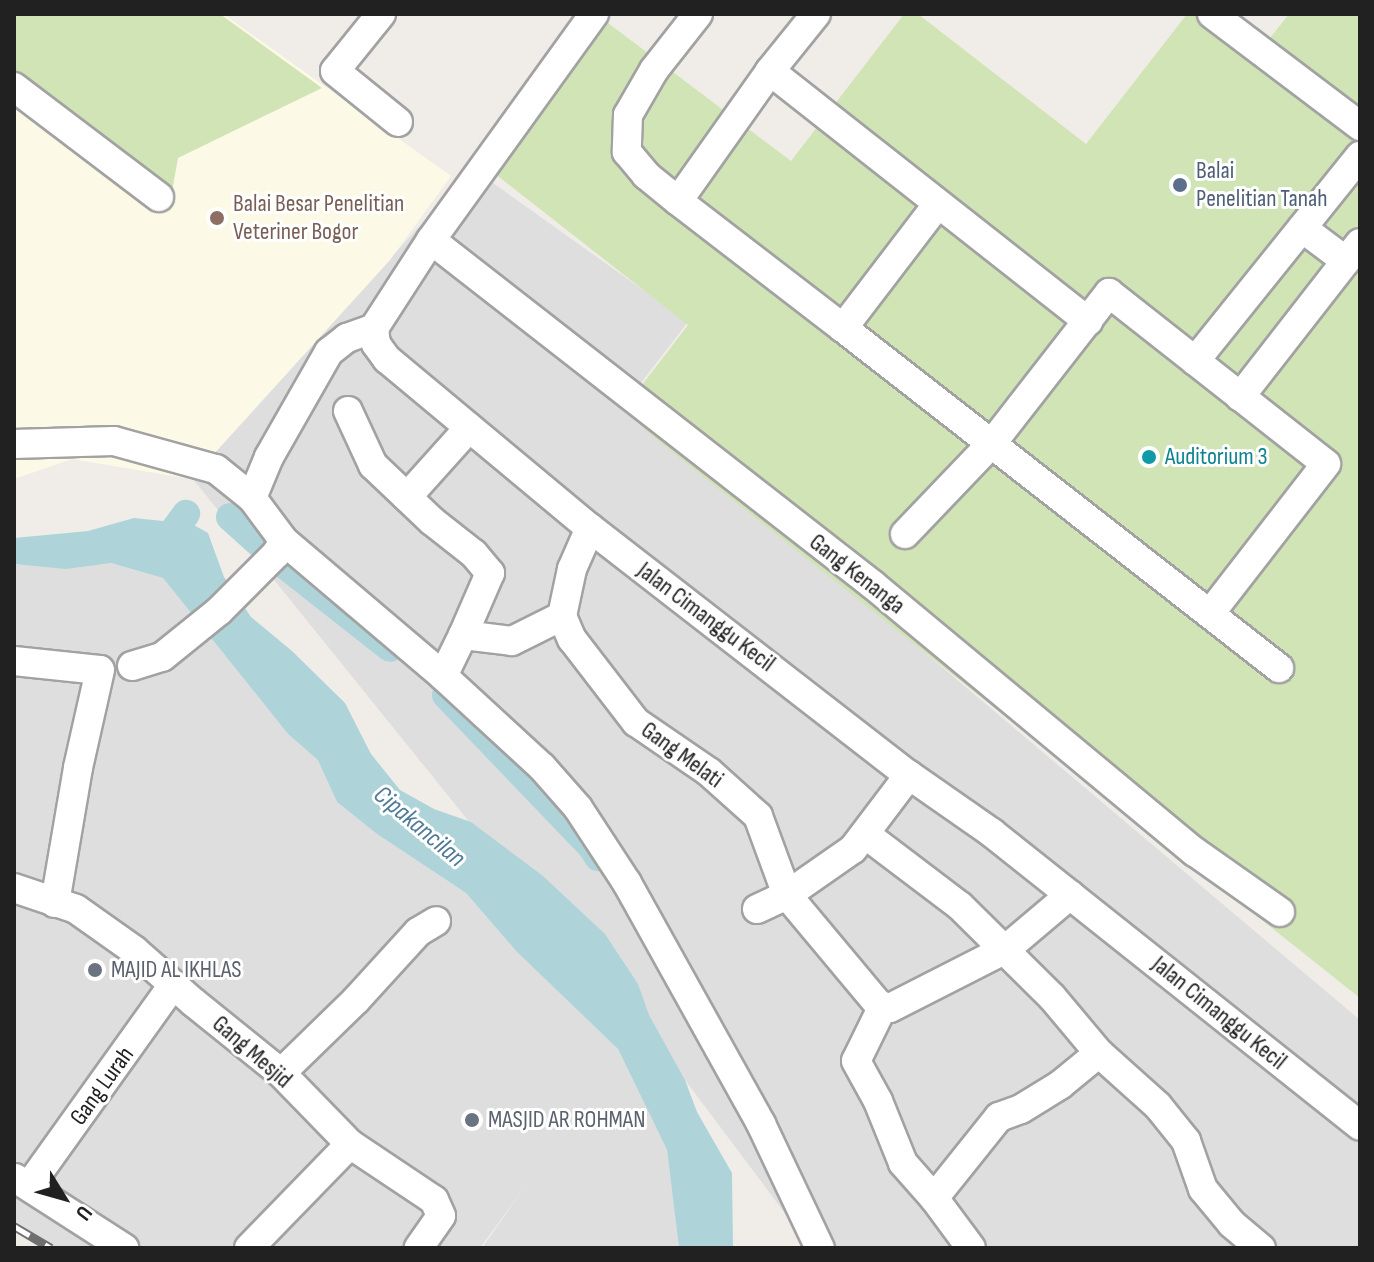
<!DOCTYPE html>
<html>
<head>
<meta charset="utf-8">
<style>
	body { margin:0 }
	#map { position:relative; width:1374px; height:1262px; overflow:hidden; background:#f0ede9; font-family:"Sofia Sans Condensed",sans-serif }
	div>[style] { position:absolute }
	.residential>* { inset:0; background:#dfdede }
	.education>* { inset:0; background:#fcfae6 }
	.grass>* { inset:0; background:#d1e4b5 }
	.water>* { inset:0; background:#aed4d9 }
	.canal>* { height:28px; margin:-14px; padding:0 14px; transform-origin:14px; border-radius:14px; background:#aed4d9 }
	.roads { filter:drop-shadow(2px 0 #a2a2a2) drop-shadow(-2px 0 #a2a2a2) drop-shadow(0 2px #a2a2a2) drop-shadow(0 -2px #a2a2a2) }
	.minor>* { height:28px; margin:-14px; padding:0 14px; transform-origin:14px; border-radius:14px; background:#fff }
	.rail>* { height:9px; margin-top:-4.5px; transform-origin:0; background:repeating-linear-gradient(90deg,#fff 0 18px,#6f6f6f 0 36px); box-sizing:border-box; border-block:2px solid #6f6f6f }
	.dots>* { width:22px; height:22px; translate:-50% -50%; box-sizing:border-box; border:4px solid #fff; border-radius:50% }
	span { translate:-50% -50%; white-space:nowrap; text-align:center; line-height:1.15; -webkit-text-stroke:6px #fff; paint-order:stroke }
	.service-label { font-size:24px; color:#4e5e75 }
	.left { translate:0 -50%; text-align:left }
	.education-label { font-size:24px; color:#785e54 }
	.culture-label { font-size:24px; color:#0d838f }
	.street-label { font-size:24px; color:#212121 }
	.worship-label { font-size:24px; color:#5b616d }
	.water-label { font-size:26px; color:#507b98; font-style:italic }
	.frame { position:absolute; inset:0; border:16px solid #212121; pointer-events:none }
	.north { position:absolute; left:24px; top:1158px; width:80px; height:80px; -webkit-text-stroke:6px #fff; paint-order:stroke; rotate:127deg; font-size:22px; font-weight:700; line-height:32px; text-align:center; color:#212121 }
	.north::after { content:''; display:block; margin:auto; width:28px; height:36px; background:#212121; clip-path:polygon(50% 0,100% 100%,50% 72%,0 100%) }
</style>
</head>
<body>
<div id="map">
	<div class="residential">
		<i style="clip-path:polygon(472px 168px,688px 322px,627px 401px,1360px 1020px,1360px 1248px,811px 1248px,685px 1080px,641px 1035px,192px 478px)"></i>
		<i style="clip-path:polygon(111px 563px,163px 578px,288px 734px,319px 760px,337px 802px,377px 834px,466px 893px,517px 952px,618px 1049px,667px 1150px,679px 1248px,482px 1248px,526px 1185px,480px 1248px,51px 1248px,14px 1226px,14px 564px,69px 568px)"></i>
	</div>
	<div class="education">
		<i style="clip-path:polygon(14px 14px,223px 14px,451px 176px,390px 260px,191px 479px,72px 459px,14px 479px)"></i>
	</div>
	<div class="grass">
		<i style="clip-path:polygon(14px 14px,220px 14px,322px 88px,178px 158px,171px 197px,14px 81px)"></i>
		<i style="clip-path:polygon(904px 14px,918px 14px,1086px 144px,1187px 14px,1204px 14px,1258px 53px,1289px 14px,1360px 14px,1360px 998px,646px 431px,629px 402px,688px 325px,494px 173px,608px 23px,791px 161px)"></i>
	</div>
	<div class="water">
		<i style="clip-path:polygon(134px 518px,192px 524px,208px 533px,224px 577px,251px 617px,292px 651px,345px 703px,371px 754px,400px 790px,434px 809px,471px 822px,543px 876px,605px 934px,638px 984px,649px 1015px,685px 1080px,697px 1112px,732px 1173px,733px 1248px,679px 1248px,667px 1150px,618px 1049px,517px 952px,466px 893px,377px 834px,337px 802px,318px 760px,288px 734px,163px 578px,111px 563px,66px 569px,14px 564px,14px 538px,88px 531px)"></i>
	</div>
	<div class="canal">
		<i style="left:230px;top:517px;width:57px;rotate:42.1deg"></i>
		<i style="left:272px;top:555px;width:150px;rotate:38.2deg"></i>
		<i style="left:160px;top:549px;width:44px;rotate:-53.4deg"></i>
		<i style="left:446px;top:695px;width:211px;rotate:46.2deg"></i>
		<i style="left:592px;top:847px;width:12px;rotate:59deg"></i>
	</div>
	<div class="roads">
		<div class="minor">
			<i style="left:381px;top:14px;width:73px;rotate:128.9deg"></i>
			<i style="left:335px;top:71px;width:81px;rotate:39deg"></i>
			<i style="left:594px;top:14px;width:279px;rotate:125.8deg"></i>
			<i style="left:431px;top:240px;width:105px;rotate:122.9deg"></i>
			<i style="left:374px;top:328px;width:16px;rotate:83deg"></i>
			<i style="left:376px;top:344px;width:19px;rotate:54deg"></i>
			<i style="left:387px;top:359px;width:264px;rotate:39.8deg"></i>
			<i style="left:590px;top:528px;width:403px;rotate:37.8deg"></i>
			<i style="left:909px;top:775px;width:101px;rotate:34.9deg"></i>
			<i style="left:992px;top:833px;width:470px;rotate:38.5deg"></i>
			<i style="left:698px;top:14px;width:71px;rotate:128.2deg"></i>
			<i style="left:654px;top:70px;width:52px;rotate:120deg"></i>
			<i style="left:628px;top:115px;width:37px;rotate:92deg"></i>
			<i style="left:627px;top:152px;width:30px;rotate:50deg"></i>
			<i style="left:646px;top:175px;width:41px;rotate:39.1deg"></i>
			<i style="left:678px;top:201px;width:208px;rotate:37.6deg"></i>
			<i style="left:1212px;top:14px;width:186px;rotate:37.1deg"></i>
			<i style="left:770px;top:71px;width:405px;rotate:38.2deg"></i>
			<i style="left:14px;top:87px;width:182px;rotate:37.2deg"></i>
			<i style="left:678px;top:201px;width:159px;rotate:-54.7deg"></i>
			<i style="left:770px;top:71px;width:73px;rotate:-51.1deg"></i>
			<i style="left:937px;top:205px;width:155px;rotate:127.4deg"></i>
			<i style="left:843px;top:328px;width:553px;rotate:37.95deg"></i>
			<i style="left:1302px;top:228px;width:55px;rotate:36.9deg"></i>
			<i style="left:431px;top:240px;width:561px;rotate:37.97deg"></i>
			<i style="left:873px;top:585px;width:418px;rotate:39.7deg"></i>
			<i style="left:1195px;top:852px;width:104px;rotate:35.2deg"></i>
			<i style="left:1195px;top:361px;width:263px;rotate:-51.2deg"></i>
			<i style="left:1240px;top:397px;width:195px;rotate:-52.1deg"></i>
			<i style="left:348px;top:411px;width:60px;rotate:65.2deg"></i>
			<i style="left:373px;top:465px;width:81px;rotate:43.5deg"></i>
			<i style="left:432px;top:521px;width:53px;rotate:38.2deg"></i>
			<i style="left:474px;top:554px;width:25px;rotate:50deg"></i>
			<i style="left:490px;top:573px;width:68px;rotate:113.5deg"></i>
			<i style="left:14px;top:444px;width:100px;rotate:-1.7deg"></i>
			<i style="left:114px;top:441px;width:106px;rotate:15.4deg"></i>
			<i style="left:216px;top:469px;width:46px;rotate:38.9deg"></i>
			<i style="left:252px;top:498px;width:54px;rotate:53.3deg"></i>
			<i style="left:284px;top:541px;width:209px;rotate:40.3deg"></i>
			<i style="left:443px;top:676px;width:134px;rotate:42.6deg"></i>
			<i style="left:542px;top:767px;width:55px;rotate:48.7deg"></i>
			<i style="left:578px;top:808px;width:90px;rotate:56.8deg"></i>
			<i style="left:627px;top:883px;width:276px;rotate:60.9deg"></i>
			<i style="left:761px;top:1124px;width:137px;rotate:64.6deg"></i>
			<i style="left:407px;top:497px;width:93px;rotate:-48.1deg"></i>
			<i style="left:252px;top:498px;width:44px;rotate:-67.5deg"></i>
			<i style="left:269px;top:457px;width:121px;rotate:-60.3deg"></i>
			<i style="left:329px;top:352px;width:23px;rotate:-38deg"></i>
			<i style="left:347px;top:338px;width:29px;rotate:-20deg"></i>
			<i style="left:590px;top:528px;width:45px;rotate:113.7deg"></i>
			<i style="left:572px;top:569px;width:48px;rotate:102deg"></i>
			<i style="left:562px;top:616px;width:25px;rotate:67deg"></i>
			<i style="left:572px;top:639px;width:105px;rotate:52.4deg"></i>
			<i style="left:636px;top:722px;width:88px;rotate:34.4deg"></i>
			<i style="left:709px;top:772px;width:66px;rotate:41.9deg"></i>
			<i style="left:758px;top:816px;width:84px;rotate:69.8deg"></i>
			<i style="left:787px;top:895px;width:143px;rotate:50.1deg"></i>
			<i style="left:879px;top:1005px;width:11px;rotate:15deg"></i>
			<i style="left:890px;top:1008px;width:130px;rotate:-27deg"></i>
			<i style="left:1006px;top:949px;width:84px;rotate:-40.2deg"></i>
			<i style="left:905px;top:534px;width:127px;rotate:-46.3deg"></i>
			<i style="left:993px;top:442px;width:189px;rotate:-52.1deg"></i>
			<i style="left:1109px;top:293px;width:276px;rotate:38.2deg"></i>
			<i style="left:1326px;top:464px;width:187px;rotate:127.8deg"></i>
			<i style="left:14px;top:661px;width:86px;rotate:6deg"></i>
			<i style="left:100px;top:670px;width:100px;rotate:102.7deg"></i>
			<i style="left:78px;top:768px;width:137px;rotate:99.7deg"></i>
			<i style="left:132px;top:666px;width:31px;rotate:-17deg"></i>
			<i style="left:162px;top:657px;width:73px;rotate:-38.9deg"></i>
			<i style="left:219px;top:611px;width:81px;rotate:-45deg"></i>
			<i style="left:276px;top:554px;width:15px;rotate:-58deg"></i>
			<i style="left:443px;top:676px;width:46px;rotate:-64deg"></i>
			<i style="left:463px;top:635px;width:49px;rotate:7deg"></i>
			<i style="left:512px;top:641px;width:56px;rotate:-26.6deg"></i>
			<i style="left:865px;top:834px;width:119px;rotate:37.2deg"></i>
			<i style="left:960px;top:906px;width:129px;rotate:44.7deg"></i>
			<i style="left:1052px;top:997px;width:73px;rotate:50deg"></i>
			<i style="left:1099px;top:1053px;width:79px;rotate:41.9deg"></i>
			<i style="left:1158px;top:1106px;width:45px;rotate:51.3deg"></i>
			<i style="left:1186px;top:1141px;width:51px;rotate:70.5deg"></i>
			<i style="left:1203px;top:1189px;width:45px;rotate:50.4deg"></i>
			<i style="left:1232px;top:1224px;width:38px;rotate:40deg"></i>
			<i style="left:14px;top:888px;width:65px;rotate:18.7deg"></i>
			<i style="left:76px;top:909px;width:71px;rotate:35.3deg"></i>
			<i style="left:134px;top:950px;width:79px;rotate:41.4deg"></i>
			<i style="left:193px;top:1002px;width:113px;rotate:38.9deg"></i>
			<i style="left:281px;top:1073px;width:99px;rotate:45.8deg"></i>
			<i style="left:350px;top:1144px;width:101px;rotate:33.7deg"></i>
			<i style="left:434px;top:1200px;width:17px;rotate:66deg"></i>
			<i style="left:441px;top:1216px;width:39px;rotate:125deg"></i>
			<i style="left:757px;top:909px;width:33px;rotate:-25deg"></i>
			<i style="left:787px;top:895px;width:80px;rotate:-34.9deg"></i>
			<i style="left:853px;top:849px;width:93px;rotate:-52.9deg"></i>
			<i style="left:883px;top:1006px;width:61px;rotate:116.1deg"></i>
			<i style="left:856px;top:1061px;width:46px;rotate:61.2deg"></i>
			<i style="left:878px;top:1101px;width:67px;rotate:68deg"></i>
			<i style="left:903px;top:1163px;width:47px;rotate:48.5deg"></i>
			<i style="left:934px;top:1198px;width:104px;rotate:-51.3deg"></i>
			<i style="left:999px;top:1117px;width:23px;rotate:-20deg"></i>
			<i style="left:1021px;top:1109px;width:46px;rotate:-31.6deg"></i>
			<i style="left:1060px;top:1085px;width:50px;rotate:-39.4deg"></i>
			<i style="left:281px;top:1073px;width:105px;rotate:-44.2deg"></i>
			<i style="left:356px;top:1000px;width:92px;rotate:-47.6deg"></i>
			<i style="left:418px;top:932px;width:21px;rotate:-31deg"></i>
			<i style="left:15px;top:1178px;width:130px;rotate:32.7deg"></i>
			<i style="left:29px;top:1186px;width:247px;rotate:-54.4deg"></i>
			<i style="left:934px;top:1198px;width:62px;rotate:53.5deg"></i>
			<i style="left:249px;top:1248px;width:145px;rotate:-45.8deg"></i>
		</div>
	</div>
	<div class="rail">
		<i style="left:14px;top:1226px;width:43px;rotate:30.7deg"></i>
	</div>
	<div class="dots">
		<i style="left:1180px;top:185px;background:#5c6f8a"></i>
		<i style="left:217px;top:218px;background:#8d6e63"></i>
		<i style="left:1149px;top:457px;background:#0f9aa8"></i>
		<i style="left:95px;top:970px;background:#6b7280"></i>
		<i style="left:472px;top:1120px;background:#6b7280"></i>
	</div>
	<div class="service-label">
		<span class="left" style="left:1196px;top:185px">Balai<br>Penelitian Tanah</span>
	</div>
	<div class="education-label">
		<span class="left" style="left:233px;top:218px">Balai Besar Penelitian<br>Veteriner Bogor</span>
	</div>
	<div class="culture-label">
		<span class="left" style="left:1165px;top:457px">Auditorium 3</span>
	</div>
	<div class="street-label">
		<span style="left:857px;top:574px;rotate:38deg">Gang Kenanga</span>
		<span style="left:706px;top:617px;rotate:37deg">Jalan Cimanggu Kecil</span>
		<span style="left:682px;top:755px;rotate:36deg">Gang Melati</span>
		<span style="left:1219px;top:1013px;rotate:39deg">Jalan Cimanggu Kecil</span>
		<span style="left:252px;top:1052px;rotate:41deg">Gang Mesjid</span>
		<span style="left:102px;top:1086px;rotate:-54deg">Gang Lurah</span>
	</div>
	<div class="worship-label">
		<span class="left" style="left:111px;top:970px">MAJID AL IKHLAS</span>
		<span class="left" style="left:488px;top:1120px">MASJID AR ROHMAN</span>
	</div>
	<div class="water-label">
		<span style="left:419px;top:827px;rotate:40deg">Cipakancilan</span>
	</div>
	<div class="frame"></div>
	<div class="north">U</div>
</div>
</body>
</html>
